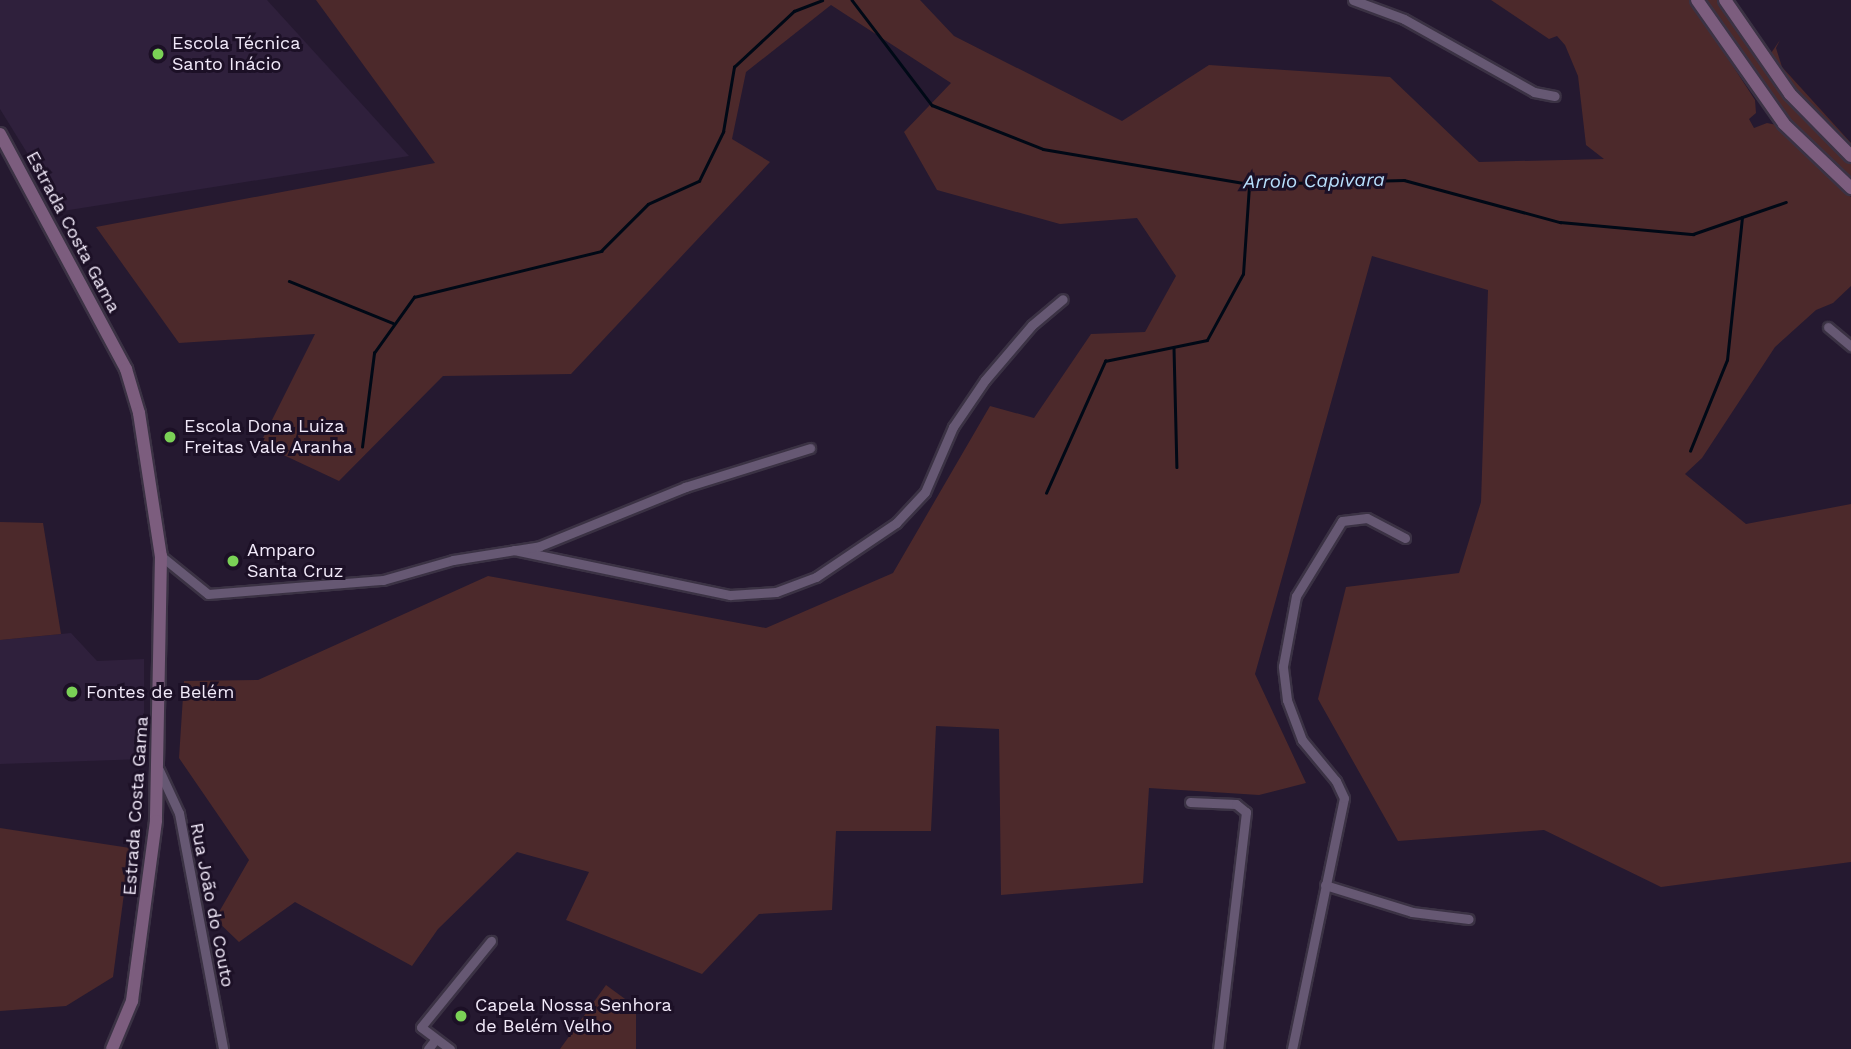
<!DOCTYPE html>
<html>
<head>
<meta charset="utf-8">
<style>
	body { margin:0 }
	#map { position:relative; width:1851px; height:1049px; overflow:hidden; background:#251930; font-family:"Work Sans",sans-serif }
	div>[style] { position:absolute }
	.built>* { inset:0; background:#2f203c }
	.green>* { inset:0; background:#4c292b }
	.stream>* { height:2.5px; margin:-1.25px; padding:0 1.25px; transform-origin:1.25px; border-radius:1.25px; background:#000916 }
	.roads { filter:drop-shadow(2px 0 #3b3244) drop-shadow(-2px 0 #3b3244) drop-shadow(0 2px #3b3244) drop-shadow(0 -2px #3b3244) }
	.minor>* { height:9px; margin:-4.5px; padding:0 4.5px; transform-origin:4.5px; border-radius:4.5px; background:#665873 }
	.secondary>* { height:12px; margin:-6px; padding:0 6px; transform-origin:6px; border-radius:6px; background:#7c5d7e }
	.dots>* { width:19px; height:19px; translate:-50% -50%; box-sizing:border-box; border:4px solid #1c1026; border-radius:50% }
	span { translate:-50% -50%; white-space:nowrap; text-align:center; line-height:1.15; -webkit-text-stroke:6px #1c1026; paint-order:stroke }
	.poi-label { font-size:18px; color:#f1e9f9 }
	.left { translate:0 -50%; text-align:left }
	.street-label { font-size:18px; color:#f1e9f9 }
	.water-label { font-size:19px; color:#b9e1fe; font-style:italic }
</style>
</head>
<body>
<div id="map">
	<div class="built">
		<i style="clip-path:polygon(0 0,267px 0,409px 156px,63px 211px,0 109px)"></i>
		<i style="clip-path:polygon(71px 633px,97px 661px,144px 659px,144px 759px,0 764px,0 640px)"></i>
	</div>
	<div class="green">
		<i style="clip-path:polygon(316px 0,920px 0,954px 36px,1122px 121px,1209px 65px,1390px 77px,1479px 162px,1604px 159px,1586px 145px,1578px 76px,1565px 45px,1557px 36px,1549px 39px,1491px 0,1690px 0,1755px 100px,1756px 113px,1749px 119px,1754px 128px,1767px 123px,1777px 125px,1851px 197px,1851px 286px,1833px 303px,1816px 310px,1775px 347px,1702px 458px,1685px 474px,1746px 524px,1851px 504px,1851px 862px,1661px 887px,1544px 830px,1398px 841px,1318px 699px,1346px 587px,1459px 573px,1481px 502px,1488px 290px,1372px 256px,1255px 674px,1306px 783px,1259px 795px,1149px 788px,1143px 883px,1001px 895px,999px 729px,936px 726px,931px 831px,836px 831px,832px 910px,759px 914px,702px 974px,566px 920px,589px 872px,517px 852px,438px 929px,412px 966px,295px 902px,239px 942px,215px 919px,249px 860px,179px 758px,184px 681px,258px 680px,488px 576px,766px 628px,893px 573px,990px 406px,1034px 418px,1091px 334px,1145px 332px,1176px 276px,1137px 218px,1060px 224px,937px 190px,904px 132px,951px 83px,831px 5px,746px 72px,732px 139px,770px 162px,571px 374px,443px 376px,339px 481px,260px 444px,315px 334px,179px 343px,96px 227px,435px 163px)"></i>
		<i style="clip-path:polygon(1705px 0,1719px 0,1785px 94px,1851px 163px,1851px 179px,1782px 111px)"></i>
		<i style="clip-path:polygon(1780px 40px,1776px 48px,1782px 67px,1851px 143px,1851px 151px,1800px 98px,1769px 56px)"></i>
		<i style="clip-path:polygon(0 522px,43px 523px,61px 634px,0 640px)"></i>
		<i style="clip-path:polygon(0 828px,130px 848px,113px 977px,66px 1006px,0 1011px)"></i>
		<i style="clip-path:polygon(606px 985px,636px 1007px,636px 1049px,560px 1049px)"></i>
	</div>
	<div class="stream">
		<i style="left:852px;top:0;width:132px;rotate:52.7deg"></i>
		<i style="left:932px;top:105px;width:119px;rotate:21.6deg"></i>
		<i style="left:1043px;top:149px;width:209px;rotate:9.6deg"></i>
		<i style="left:1249px;top:184px;width:155px;rotate:-1.5deg"></i>
		<i style="left:1404px;top:180px;width:162px;rotate:15.1deg"></i>
		<i style="left:1560px;top:222px;width:134px;rotate:5.2deg"></i>
		<i style="left:1693px;top:234px;width:98px;rotate:-19deg"></i>
		<i style="left:289px;top:281px;width:112px;rotate:22deg"></i>
		<i style="left:1174px;top:348px;width:119px;rotate:88.6deg"></i>
		<i style="left:362px;top:447px;width:95px;rotate:-82.7deg"></i>
		<i style="left:374px;top:353px;width:69px;rotate:-54.5deg"></i>
		<i style="left:414px;top:297px;width:193px;rotate:-13.8deg"></i>
		<i style="left:601px;top:251px;width:66px;rotate:-45deg"></i>
		<i style="left:648px;top:204px;width:56px;rotate:-24.3deg"></i>
		<i style="left:699px;top:181px;width:55px;rotate:-63.9deg"></i>
		<i style="left:723px;top:132px;width:66px;rotate:-80.4deg"></i>
		<i style="left:734px;top:67px;width:82px;rotate:-43deg"></i>
		<i style="left:794px;top:11px;width:30px;rotate:-21deg"></i>
		<i style="left:1690px;top:451px;width:98px;rotate:-67.9deg"></i>
		<i style="left:1727px;top:360px;width:143px;rotate:-84deg"></i>
		<i style="left:1046px;top:493px;width:145px;rotate:-65.9deg"></i>
		<i style="left:1105px;top:361px;width:104px;rotate:-11.6deg"></i>
		<i style="left:1207px;top:340px;width:75px;rotate:-61.4deg"></i>
		<i style="left:1243px;top:274px;width:89px;rotate:-86.1deg"></i>
	</div>
	<div class="roads">
		<div class="minor">
			<i style="left:1353px;top:0;width:54px;rotate:20.4deg"></i>
			<i style="left:1404px;top:19px;width:149px;rotate:29.3deg"></i>
			<i style="left:1534px;top:92px;width:21px;rotate:11deg"></i>
			<i style="left:1828px;top:327px;width:30px;rotate:40deg"></i>
			<i style="left:514px;top:550px;width:221px;rotate:11.8deg"></i>
			<i style="left:730px;top:595px;width:46px;rotate:-3.7deg"></i>
			<i style="left:776px;top:592px;width:43px;rotate:-20.6deg"></i>
			<i style="left:816px;top:577px;width:97px;rotate:-34deg"></i>
			<i style="left:896px;top:523px;width:42px;rotate:-46.9deg"></i>
			<i style="left:925px;top:492px;width:71px;rotate:-66.7deg"></i>
			<i style="left:953px;top:427px;width:57px;rotate:-55.8deg"></i>
			<i style="left:985px;top:380px;width:72px;rotate:-49.5deg"></i>
			<i style="left:1032px;top:325px;width:40px;rotate:-40deg"></i>
			<i style="left:161px;top:556px;width:60px;rotate:39deg"></i>
			<i style="left:208px;top:594px;width:176px;rotate:-4.6deg"></i>
			<i style="left:383px;top:580px;width:73px;rotate:-15.9deg"></i>
			<i style="left:453px;top:560px;width:88px;rotate:-9.1deg"></i>
			<i style="left:540px;top:546px;width:157px;rotate:-22.1deg"></i>
			<i style="left:685px;top:487px;width:131px;rotate:-17.3deg"></i>
			<i style="left:159px;top:770px;width:47px;rotate:65.1deg"></i>
			<i style="left:179px;top:813px;width:240px;rotate:79.4deg"></i>
			<i style="left:1190px;top:802px;width:46px;rotate:2.5deg"></i>
			<i style="left:1236px;top:804px;width:13px;rotate:39deg"></i>
			<i style="left:1246px;top:812px;width:239px;rotate:96.7deg"></i>
			<i style="left:1325px;top:885px;width:91px;rotate:17.2deg"></i>
			<i style="left:1412px;top:912px;width:57px;rotate:7deg"></i>
			<i style="left:428px;top:1049px;width:11px;rotate:-52deg"></i>
			<i style="left:450px;top:1049px;width:36px;rotate:-143deg"></i>
			<i style="left:421px;top:1027px;width:111px;rotate:-50.9deg"></i>
			<i style="left:1292px;top:1049px;width:256px;rotate:-78.3deg"></i>
			<i style="left:1344px;top:798px;width:19px;rotate:-115deg"></i>
			<i style="left:1336px;top:781px;width:53px;rotate:-129.7deg"></i>
			<i style="left:1302px;top:740px;width:43px;rotate:-110.6deg"></i>
			<i style="left:1287px;top:700px;width:34px;rotate:-97deg"></i>
			<i style="left:1283px;top:666px;width:71px;rotate:-79.5deg"></i>
			<i style="left:1296px;top:596px;width:88px;rotate:-58.5deg"></i>
			<i style="left:1342px;top:521px;width:25px;rotate:-7deg"></i>
			<i style="left:1367px;top:518px;width:43px;rotate:27.8deg"></i>
		</div>
		<div class="secondary">
			<i style="left:1697px;top:0;width:151px;rotate:54.9deg"></i>
			<i style="left:1784px;top:124px;width:93px;rotate:43.7deg"></i>
			<i style="left:1725px;top:0;width:114px;rotate:55.3deg"></i>
			<i style="left:1790px;top:94px;width:87px;rotate:45.5deg"></i>
			<i style="left:0;top:134px;width:267px;rotate:61.8deg"></i>
			<i style="left:126px;top:369px;width:46px;rotate:73.5deg"></i>
			<i style="left:139px;top:413px;width:145px;rotate:81.3deg"></i>
			<i style="left:161px;top:556px;width:265px;rotate:91.1deg"></i>
			<i style="left:156px;top:821px;width:182px;rotate:97.6deg"></i>
			<i style="left:132px;top:1001px;width:52px;rotate:112.6deg"></i>
		</div>
	</div>
	<div class="dots">
		<i style="left:158px;top:54px;background:#7ad156"></i>
		<i style="left:170px;top:437px;background:#7ad156"></i>
		<i style="left:233px;top:561px;background:#7ad156"></i>
		<i style="left:72px;top:692px;background:#7ad156"></i>
		<i style="left:461px;top:1016px;background:#7ad156"></i>
	</div>
	<div class="poi-label">
		<span class="left" style="left:172px;top:54px">Escola Técnica<br>Santo Inácio</span>
		<span class="left" style="left:184px;top:437px">Escola Dona Luiza<br>Freitas Vale Aranha</span>
		<span class="left" style="left:247px;top:561px">Amparo<br>Santa Cruz</span>
		<span class="left" style="left:86px;top:692px">Fontes de Belém</span>
		<span class="left" style="left:475px;top:1016px">Capela Nossa Senhora<br>de Belém Velho</span>
	</div>
	<div class="street-label">
		<span style="left:73px;top:232px;rotate:62deg">Estrada Costa Gama</span>
		<span style="left:136px;top:806px;rotate:-86deg">Estrada Costa Gama</span>
		<span style="left:212px;top:905px;rotate:79deg">Rua João do Couto</span>
	</div>
	<div class="water-label">
		<span style="left:1314px;top:181px;rotate:-1deg">Arroio Capivara</span>
	</div>
</div>
</body>
</html>
